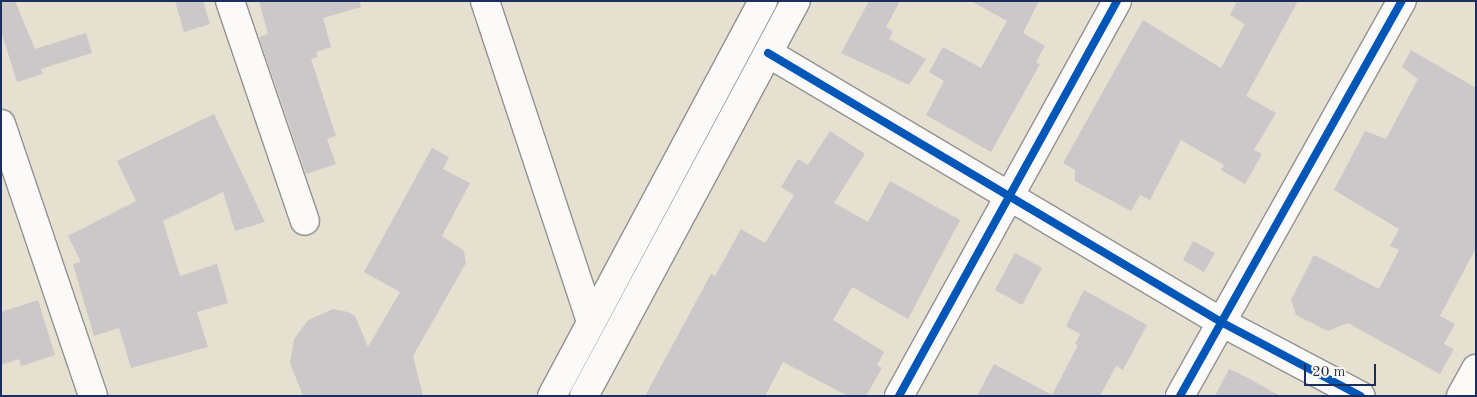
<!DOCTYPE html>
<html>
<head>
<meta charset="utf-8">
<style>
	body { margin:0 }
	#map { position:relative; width:1477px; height:397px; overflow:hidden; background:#e6e0d0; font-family:"Old Standard TT",serif }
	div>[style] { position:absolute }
	.building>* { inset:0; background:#ccc7c8 }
	.roads { filter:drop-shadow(1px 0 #919191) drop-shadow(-1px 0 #919191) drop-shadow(0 1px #919191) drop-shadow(0 -1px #919191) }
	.minor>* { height:28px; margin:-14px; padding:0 14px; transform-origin:14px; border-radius:14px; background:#fbfaf8 }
	.highway>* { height:28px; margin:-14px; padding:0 14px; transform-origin:14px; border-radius:14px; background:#fbfaf8 }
	.cycleway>* { height:8px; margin:-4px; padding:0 4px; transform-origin:4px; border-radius:4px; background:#0057b8 }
	span { translate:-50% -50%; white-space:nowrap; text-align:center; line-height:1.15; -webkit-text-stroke:5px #fbf7ec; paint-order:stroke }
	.frame { position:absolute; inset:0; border:2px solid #1b2f5e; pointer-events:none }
	.scale { position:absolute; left:1304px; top:364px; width:72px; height:22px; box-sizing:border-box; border:2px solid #1b2f5e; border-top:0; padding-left:6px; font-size:15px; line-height:18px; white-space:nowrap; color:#1b2f5e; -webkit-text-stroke:4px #fbf7ec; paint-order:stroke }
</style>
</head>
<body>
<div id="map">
	<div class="building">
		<i style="clip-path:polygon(1px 1px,15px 1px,35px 49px,86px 33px,92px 53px,41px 69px,43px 74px,17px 82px,1px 31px)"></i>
		<i style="clip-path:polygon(175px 1px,203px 1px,210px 24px,184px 32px)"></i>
		<i style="clip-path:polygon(259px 1px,360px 1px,361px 7px,323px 18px,331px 47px,316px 52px,318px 57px,311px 59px,336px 136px,327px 139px,336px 164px,306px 174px,259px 37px,268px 34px)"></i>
		<i style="clip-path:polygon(869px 1px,900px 1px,886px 27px,893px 32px,889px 39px,926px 59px,909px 85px,841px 53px)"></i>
		<i style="clip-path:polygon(971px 1px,1039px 1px,1023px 33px,1045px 46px,1036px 62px,1040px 64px,991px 152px,926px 115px,944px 81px,929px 72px,943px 47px,981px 68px,1007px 21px)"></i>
		<i style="clip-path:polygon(1237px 1px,1298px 1px,1246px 96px,1276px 113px,1254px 150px,1262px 154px,1245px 184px,1221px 170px,1224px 165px,1181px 140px,1150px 200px,1140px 195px,1131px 211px,1075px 181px,1075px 170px,1063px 163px,1143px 20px,1221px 68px,1245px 24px,1230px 15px)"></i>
		<i style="clip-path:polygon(1411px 50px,1476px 88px,1476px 248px,1440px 316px,1455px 324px,1444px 344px,1454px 349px,1440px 374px,1348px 323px,1328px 331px,1296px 315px,1291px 300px,1314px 255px,1379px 289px,1399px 250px,1390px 246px,1399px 229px,1334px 190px,1365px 131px,1386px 139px,1418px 79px,1402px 67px)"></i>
		<i style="clip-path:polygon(214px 114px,265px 222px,235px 231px,223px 192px,163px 221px,180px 276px,217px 264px,228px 303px,197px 312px,208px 347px,131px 368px,119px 328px,94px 336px,73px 264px,81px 262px,68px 236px,136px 201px,117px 161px)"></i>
		<i style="clip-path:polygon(830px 131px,865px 154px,834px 203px,868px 222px,890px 181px,960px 220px,908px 319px,852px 287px,833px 320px,884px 352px,877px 365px,882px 368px,866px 396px,848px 396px,783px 362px,765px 396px,645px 396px,711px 274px,715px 276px,741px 229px,765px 243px,794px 195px,781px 187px,798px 159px,808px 165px)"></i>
		<i style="clip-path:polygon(432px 148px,449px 157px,443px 169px,470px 183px,442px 236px,464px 251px,466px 263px,413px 356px,423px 396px,303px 396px,290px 363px,294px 339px,308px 320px,333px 309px,348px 312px,355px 316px,368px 347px,400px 292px,364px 272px)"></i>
		<i style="clip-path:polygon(1193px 241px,1215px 253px,1204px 272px,1183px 260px)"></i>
		<i style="clip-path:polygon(1015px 253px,1042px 268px,1022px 305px,995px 290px)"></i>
		<i style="clip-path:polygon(1084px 290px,1147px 325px,1123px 370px,1116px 366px,1100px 396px,977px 396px,994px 364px,1052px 395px,1078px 345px,1075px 344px,1080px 334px,1066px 326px)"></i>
		<i style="clip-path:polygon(38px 300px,55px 355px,21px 366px,19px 359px,1px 365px,1px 312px)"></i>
		<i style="clip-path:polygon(1229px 369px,1246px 377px,1280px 396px,1215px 396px)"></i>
	</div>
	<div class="roads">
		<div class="minor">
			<i style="left:230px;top:1px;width:232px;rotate:71.2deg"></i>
			<i style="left:485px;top:1px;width:335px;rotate:71.7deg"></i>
			<i style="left:768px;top:53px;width:527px;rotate:30.7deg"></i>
			<i style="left:1221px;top:322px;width:158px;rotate:27.9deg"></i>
			<i style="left:1px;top:124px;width:287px;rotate:71.3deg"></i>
			<i style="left:899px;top:396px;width:451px;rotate:-61.1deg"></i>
			<i style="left:1180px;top:396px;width:453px;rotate:-60.7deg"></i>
			<i style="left:1461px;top:396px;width:31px;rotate:-61deg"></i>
		</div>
		<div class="highway">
			<i style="left:552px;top:396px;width:448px;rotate:-61.9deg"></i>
			<i style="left:584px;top:396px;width:448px;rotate:-61.8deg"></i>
		</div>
	</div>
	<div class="cycleway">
		<i style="left:768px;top:53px;width:527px;rotate:30.7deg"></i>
		<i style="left:1221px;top:322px;width:158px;rotate:27.9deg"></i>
		<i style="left:899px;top:396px;width:451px;rotate:-61.1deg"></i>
		<i style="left:1180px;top:396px;width:453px;rotate:-60.7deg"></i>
	</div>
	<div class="frame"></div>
	<div class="scale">20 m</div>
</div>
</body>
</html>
